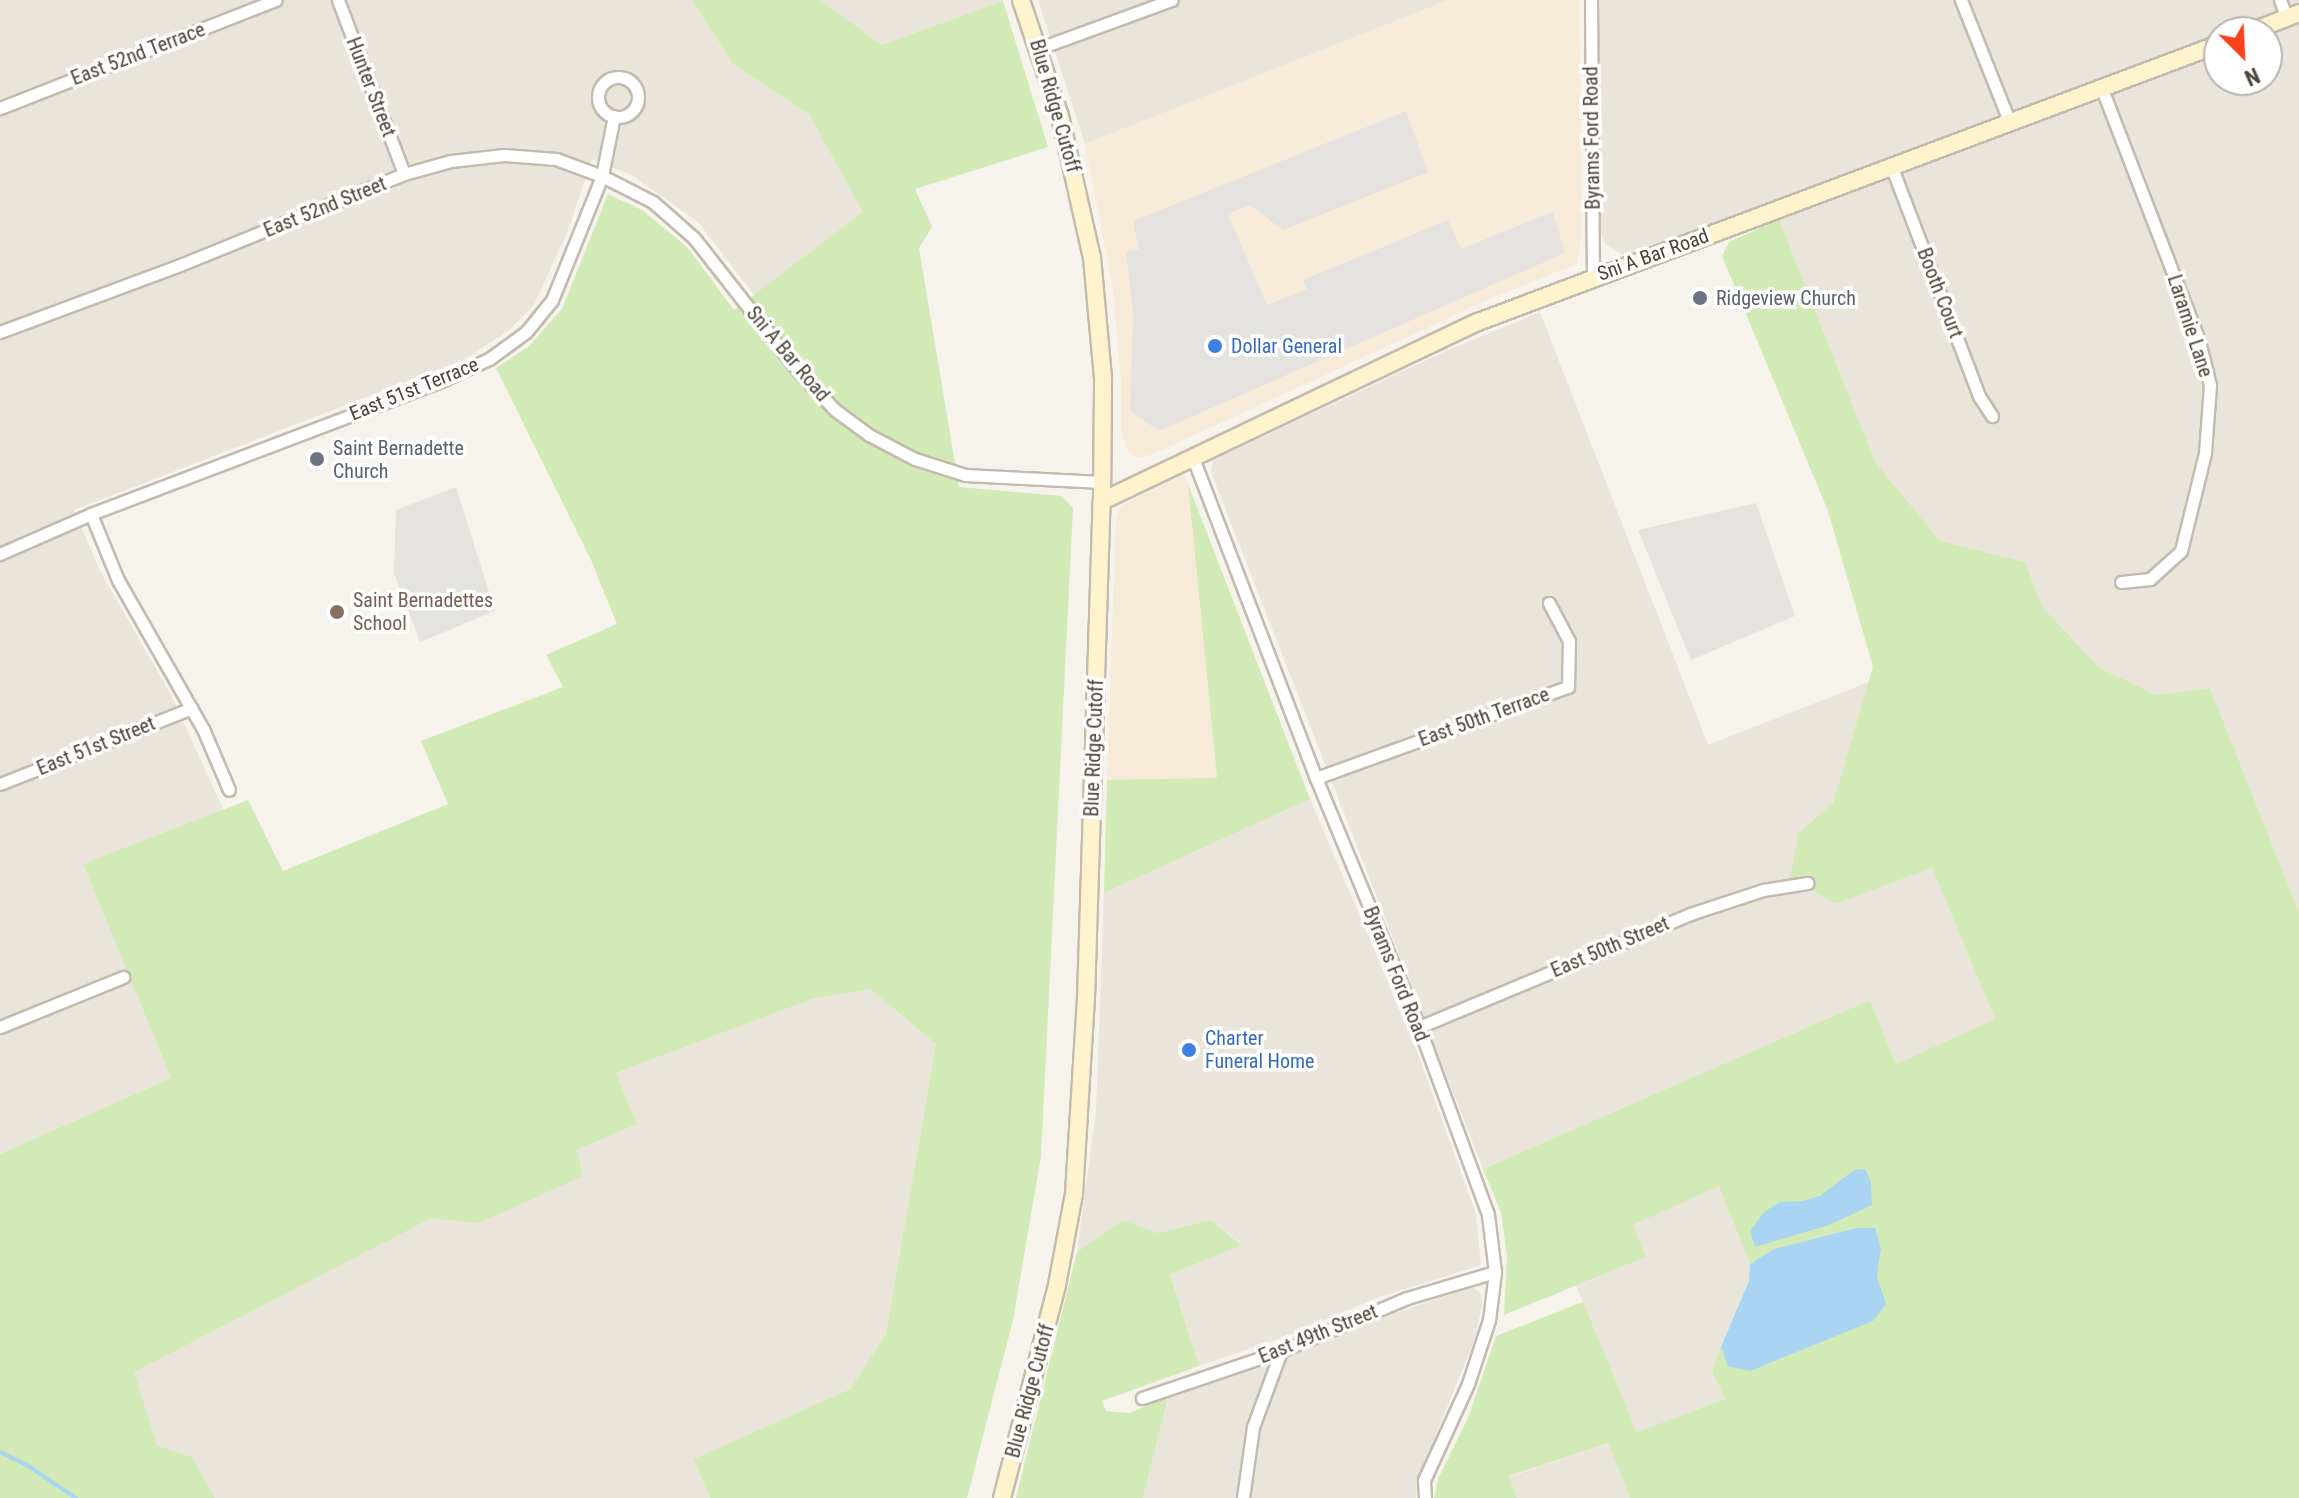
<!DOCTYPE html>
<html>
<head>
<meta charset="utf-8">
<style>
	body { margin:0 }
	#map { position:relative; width:2299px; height:1498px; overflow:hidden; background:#f6f3ec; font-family:"Roboto Condensed",sans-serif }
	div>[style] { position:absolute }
	.residential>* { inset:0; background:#eae5da }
	.commercial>* { inset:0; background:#f7ead8 }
	.green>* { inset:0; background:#d2eab5 }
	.parking>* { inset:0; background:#e5e3e0 }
	.water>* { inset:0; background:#a9d4f2 }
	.stream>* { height:4px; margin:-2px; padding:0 2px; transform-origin:2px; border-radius:2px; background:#a9d4f2 }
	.roads { filter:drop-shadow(2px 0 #c2bbae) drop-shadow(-2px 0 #c2bbae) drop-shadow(0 2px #c2bbae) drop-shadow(0 -2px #c2bbae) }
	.minor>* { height:11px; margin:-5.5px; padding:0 5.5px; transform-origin:5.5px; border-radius:5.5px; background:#fff }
	.minor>.ring { margin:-5.5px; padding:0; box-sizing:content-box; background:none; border:11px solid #fff; border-radius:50% }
	.secondary>* { height:16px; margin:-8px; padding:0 8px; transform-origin:8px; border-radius:8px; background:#fff3cd }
	.dots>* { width:22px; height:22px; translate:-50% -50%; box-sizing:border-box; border:4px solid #fff; border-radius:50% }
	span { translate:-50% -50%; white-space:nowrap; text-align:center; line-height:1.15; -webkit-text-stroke:7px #fff; paint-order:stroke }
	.street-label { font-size:20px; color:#4b4439 }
	.worship-label { font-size:20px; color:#5b616d }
	.left { translate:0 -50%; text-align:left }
	.shop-label { font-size:20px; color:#366cbe }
	.education-label { font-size:20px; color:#785e54 }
	.north { position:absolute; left:2203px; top:16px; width:80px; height:80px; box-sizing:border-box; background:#fff; border:2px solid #b7b4b0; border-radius:50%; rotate:156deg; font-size:22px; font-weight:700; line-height:32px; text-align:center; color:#4b4439 }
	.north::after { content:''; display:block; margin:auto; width:28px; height:36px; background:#fc3f1d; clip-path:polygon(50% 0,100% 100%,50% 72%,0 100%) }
</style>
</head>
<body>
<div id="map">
	<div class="residential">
		<i style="clip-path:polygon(0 0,692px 0,733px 64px,809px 114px,864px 212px,754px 295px,698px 222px,633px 176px,592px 159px,567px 233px,534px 305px,508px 331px,465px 359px,74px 510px,100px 571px,172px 697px,224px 811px,83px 864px,171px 1078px,0 1154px)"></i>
		<i style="clip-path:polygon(820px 0,1002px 0,1003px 1px,882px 45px)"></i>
		<i style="clip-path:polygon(1038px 0,1449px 0,1085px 144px)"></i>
		<i style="clip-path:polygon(1597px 0,2299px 0,2299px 3px,1637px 254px,1623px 255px,1605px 244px,1601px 233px)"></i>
		<i style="clip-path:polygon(2299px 22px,2299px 912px,2210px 688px,2156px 695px,2100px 668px,2041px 607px,2025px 562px,1940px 542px,1875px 462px,1779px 219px,2219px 52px,2219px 80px,2267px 80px,2267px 34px)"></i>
		<i style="clip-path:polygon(1540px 312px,1708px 745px,1869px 682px,1833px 803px,1799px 832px,1836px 904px,1932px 868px,1995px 1019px,1896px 1064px,1870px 1000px,1483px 1169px,1211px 472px,1213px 460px,1446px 351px)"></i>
		<i style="clip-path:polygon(1310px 799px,1414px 1043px,1476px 1214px,1481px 1265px,1377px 1298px,1284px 1337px,1199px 1366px,1170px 1273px,1242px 1244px,1210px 1220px,1158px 1233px,1123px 1220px,1077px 1252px,1096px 1111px,1104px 893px)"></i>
		<i style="clip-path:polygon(870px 989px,936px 1044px,886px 1334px,850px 1389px,695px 1459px,710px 1498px,215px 1498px,192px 1457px,157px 1447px,133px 1372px,430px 1219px,479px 1223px,583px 1175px,577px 1150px,637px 1124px,616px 1073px,812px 999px)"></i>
		<i style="clip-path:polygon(1719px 1185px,1750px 1264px,1749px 1281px,1712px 1371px,1725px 1399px,1637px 1432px,1576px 1286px,1646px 1257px,1633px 1225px)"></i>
		<i style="clip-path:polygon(1472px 1287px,1480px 1292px,1482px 1304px,1476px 1336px,1417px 1481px,1416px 1498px,1143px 1498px,1168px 1397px,1299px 1353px,1357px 1326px)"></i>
		<i style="clip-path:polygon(1608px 1443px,1630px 1498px,1517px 1498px,1509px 1477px)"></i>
	</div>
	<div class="commercial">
		<i style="clip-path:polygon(1449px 0,1579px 0,1582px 228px,1577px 264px,1494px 297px,1153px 454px,1138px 458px,1129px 453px,1121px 430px,1121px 381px,1113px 288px,1085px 144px)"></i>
		<i style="clip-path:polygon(1184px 474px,1188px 484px,1217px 779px,1107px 780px,1116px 518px,1121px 506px)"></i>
	</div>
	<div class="green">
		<i style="clip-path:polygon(692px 0,820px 0,882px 45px,1003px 1px,1048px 147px,915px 189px,932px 227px,919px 248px,959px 487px,1062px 496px,1073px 508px,1041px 1156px,1013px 1320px,967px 1498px,710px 1498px,694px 1459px,850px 1389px,886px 1334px,936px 1044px,870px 989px,812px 999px,616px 1073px,637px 1124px,577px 1150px,583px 1176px,479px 1223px,430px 1219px,134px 1372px,157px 1446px,192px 1457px,215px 1498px,0 1498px,0 1154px,171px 1078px,83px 864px,248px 800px,283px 871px,448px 804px,421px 741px,563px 687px,546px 655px,617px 624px,591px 560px,496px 368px,528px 347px,562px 309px,608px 194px,642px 210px,687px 247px,734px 310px,863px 212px,809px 114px,733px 64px)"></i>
		<i style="clip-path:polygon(1779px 219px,1875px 462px,1940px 541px,2025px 562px,2042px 607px,2100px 668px,2156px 695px,2210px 688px,2299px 912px,2299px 1498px,1630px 1498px,1608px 1443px,1509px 1476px,1517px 1498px,1434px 1498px,1438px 1479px,1468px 1418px,1496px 1336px,1583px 1302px,1637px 1432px,1725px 1399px,1712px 1371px,1721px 1347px,1728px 1366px,1885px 1304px,1877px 1276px,1881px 1249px,1856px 1228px,1774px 1249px,1750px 1264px,1719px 1186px,1633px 1225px,1646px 1257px,1504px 1315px,1507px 1256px,1501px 1212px,1483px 1169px,1870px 1000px,1896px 1064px,1995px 1019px,1932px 868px,1836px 904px,1790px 878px,1799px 832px,1833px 803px,1873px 667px,1828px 511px,1722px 256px,1729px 242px)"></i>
		<i style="clip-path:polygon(1188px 484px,1310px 799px,1104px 893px,1107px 780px,1217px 778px)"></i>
		<i style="clip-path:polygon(1123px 1220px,1158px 1233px,1210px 1220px,1242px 1245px,1170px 1274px,1199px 1366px,1102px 1401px,1106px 1411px,1129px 1413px,1168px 1397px,1143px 1498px,1016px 1498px,1077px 1252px)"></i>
	</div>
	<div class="parking">
		<i style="clip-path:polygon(1406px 111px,1428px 172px,1283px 230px,1250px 205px,1228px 214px,1267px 305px,1307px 289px,1303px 280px,1448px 220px,1461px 249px,1553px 212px,1565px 253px,1159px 431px,1130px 411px,1133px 313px,1126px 252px,1139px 249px,1133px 221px)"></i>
		<i style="clip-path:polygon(456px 487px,495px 611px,420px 642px,394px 573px,396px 510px)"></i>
		<i style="clip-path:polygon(1756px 503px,1795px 616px,1691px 660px,1638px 530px)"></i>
	</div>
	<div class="water">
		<i style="clip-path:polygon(1865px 1169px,1871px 1182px,1872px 1205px,1829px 1225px,1755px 1247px,1750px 1231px,1764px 1212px,1780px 1202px,1803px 1201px,1820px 1196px,1854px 1170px)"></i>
		<i style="clip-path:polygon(1856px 1228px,1875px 1228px,1881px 1249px,1877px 1276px,1886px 1304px,1873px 1321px,1750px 1371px,1728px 1366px,1721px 1347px,1749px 1281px,1750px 1264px,1774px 1249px)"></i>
	</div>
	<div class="stream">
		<i style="left:0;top:1452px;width:30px;rotate:26deg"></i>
		<i style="left:27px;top:1465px;width:59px;rotate:34deg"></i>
	</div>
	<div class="roads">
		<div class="minor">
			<i style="left:338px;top:0;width:186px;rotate:69.2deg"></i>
			<i style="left:1591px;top:0;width:276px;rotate:89.6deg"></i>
			<i style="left:1961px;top:0;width:132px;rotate:68.3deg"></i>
			<i style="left:2280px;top:0;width:19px;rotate:69deg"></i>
			<i style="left:1040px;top:48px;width:140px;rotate:-20.1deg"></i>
			<i class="ring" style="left:598px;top:77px;width:29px;height:29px"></i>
			<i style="left:2102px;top:89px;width:270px;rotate:68.9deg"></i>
			<i style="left:2199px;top:341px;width:45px;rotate:76deg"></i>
			<i style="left:2210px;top:385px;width:68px;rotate:94.2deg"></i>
			<i style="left:2205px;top:453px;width:101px;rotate:103.8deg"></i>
			<i style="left:2181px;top:551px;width:42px;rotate:137.9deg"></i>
			<i style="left:2150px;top:579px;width:29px;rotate:174deg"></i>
			<i style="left:0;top:108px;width:296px;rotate:-21.4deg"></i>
			<i style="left:1892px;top:168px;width:244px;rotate:69.1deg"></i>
			<i style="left:1979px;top:396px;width:24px;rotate:57deg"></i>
			<i style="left:0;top:332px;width:192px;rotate:-20.4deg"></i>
			<i style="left:180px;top:265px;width:242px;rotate:-22.1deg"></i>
			<i style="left:404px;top:174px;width:49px;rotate:-15.5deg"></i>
			<i style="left:451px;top:161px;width:53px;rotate:-6.5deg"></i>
			<i style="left:504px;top:155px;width:52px;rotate:4.4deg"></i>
			<i style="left:556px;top:159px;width:49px;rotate:20.3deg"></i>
			<i style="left:602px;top:176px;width:57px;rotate:27deg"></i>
			<i style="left:653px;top:202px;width:55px;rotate:41.3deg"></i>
			<i style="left:694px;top:238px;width:170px;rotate:51.9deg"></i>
			<i style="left:799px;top:372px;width:52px;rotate:46.5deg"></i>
			<i style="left:835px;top:410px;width:42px;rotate:36.3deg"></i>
			<i style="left:869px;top:435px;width:52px;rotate:27.6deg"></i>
			<i style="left:915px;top:459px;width:52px;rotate:17.7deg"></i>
			<i style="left:965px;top:475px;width:137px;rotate:2.9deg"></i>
			<i style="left:1193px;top:458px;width:343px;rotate:69deg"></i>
			<i style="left:1316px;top:778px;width:269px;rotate:67.5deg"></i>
			<i style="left:1419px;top:1027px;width:200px;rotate:69.8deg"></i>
			<i style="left:1488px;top:1215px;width:57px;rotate:83deg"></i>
			<i style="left:1495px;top:1272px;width:48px;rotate:97.1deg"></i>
			<i style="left:1489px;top:1320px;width:67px;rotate:108.2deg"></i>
			<i style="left:1468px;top:1384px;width:106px;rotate:114.6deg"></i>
			<i style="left:1424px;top:1480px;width:18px;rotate:87deg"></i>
			<i style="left:91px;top:514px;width:71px;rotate:67.8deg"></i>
			<i style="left:118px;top:580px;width:172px;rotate:60.3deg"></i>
			<i style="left:203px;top:729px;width:66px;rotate:66.9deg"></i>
			<i style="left:0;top:554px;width:99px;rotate:-23.7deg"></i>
			<i style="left:91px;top:514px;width:377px;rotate:-20.8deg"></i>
			<i style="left:443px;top:380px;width:51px;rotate:-24.5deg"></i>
			<i style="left:489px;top:359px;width:46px;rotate:-36.1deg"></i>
			<i style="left:526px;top:332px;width:41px;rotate:-50.9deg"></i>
			<i style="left:552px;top:300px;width:134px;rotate:-68deg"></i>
			<i style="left:602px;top:176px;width:61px;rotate:-78.7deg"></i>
			<i style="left:1316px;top:778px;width:268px;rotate:-19.9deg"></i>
			<i style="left:1568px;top:687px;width:46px;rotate:-88.8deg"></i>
			<i style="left:1569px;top:641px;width:43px;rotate:-117.8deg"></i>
			<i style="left:0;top:784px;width:206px;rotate:-21.6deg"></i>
			<i style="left:0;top:1027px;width:133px;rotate:-22.1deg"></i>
			<i style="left:1419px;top:1027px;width:294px;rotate:-22.6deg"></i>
			<i style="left:1690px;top:914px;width:77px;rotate:-18.2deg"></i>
			<i style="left:1763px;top:890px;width:45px;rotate:-9deg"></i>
			<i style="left:1142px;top:1398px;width:147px;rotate:-18.7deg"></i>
			<i style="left:1281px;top:1351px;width:137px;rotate:-22.8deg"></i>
			<i style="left:1407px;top:1298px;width:92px;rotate:-16.5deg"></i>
			<i style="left:1243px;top:1498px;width:72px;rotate:-82deg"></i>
			<i style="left:1253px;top:1427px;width:81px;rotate:-69.8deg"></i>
		</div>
		<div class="secondary">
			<i style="left:2250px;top:32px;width:53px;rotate:-21.2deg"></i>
			<i style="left:1102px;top:501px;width:416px;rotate:-25.5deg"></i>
			<i style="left:1478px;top:322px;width:791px;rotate:-20.56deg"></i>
			<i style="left:1002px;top:1498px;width:220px;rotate:-75.5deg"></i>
			<i style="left:1057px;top:1285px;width:93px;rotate:-79.4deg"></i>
			<i style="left:1074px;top:1194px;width:196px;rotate:-86.5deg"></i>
			<i style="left:1086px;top:998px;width:497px;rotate:-88.2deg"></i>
			<i style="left:1102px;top:501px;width:123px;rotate:-89.5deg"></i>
			<i style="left:1103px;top:378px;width:121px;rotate:-95.2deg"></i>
			<i style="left:1092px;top:258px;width:146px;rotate:-102.7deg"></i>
			<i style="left:1060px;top:116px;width:122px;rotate:-108.6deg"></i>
		</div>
	</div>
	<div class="dots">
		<i style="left:1700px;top:298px;background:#6b7280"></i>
		<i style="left:1215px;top:346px;background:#3f7fe0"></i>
		<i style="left:317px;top:459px;background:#6b7280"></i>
		<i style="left:337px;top:612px;background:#8d6e63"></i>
		<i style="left:1189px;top:1050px;background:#3f7fe0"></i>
	</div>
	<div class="street-label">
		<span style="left:138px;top:54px;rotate:-21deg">East 52nd Terrace</span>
		<span style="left:371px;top:87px;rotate:69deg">Hunter Street</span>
		<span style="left:1055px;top:106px;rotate:74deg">Blue Ridge Cutoff</span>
		<span style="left:1592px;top:138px;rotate:-91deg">Byrams Ford Road</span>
		<span style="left:325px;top:207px;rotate:-22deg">East 52nd Street</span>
		<span style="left:1653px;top:255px;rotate:-20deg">Sni A Bar Road</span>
		<span style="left:1940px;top:293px;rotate:69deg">Booth Court</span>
		<span style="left:2190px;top:326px;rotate:72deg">Laramie Lane</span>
		<span style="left:788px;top:354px;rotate:50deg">Sni A Bar Road</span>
		<span style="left:414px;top:389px;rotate:-22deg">East 51st Terrace</span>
		<span style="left:1484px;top:717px;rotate:-20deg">East 50th Terrace</span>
		<span style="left:96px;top:746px;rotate:-22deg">East 51st Street</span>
		<span style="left:1094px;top:748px;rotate:-88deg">Blue Ridge Cutoff</span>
		<span style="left:1610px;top:947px;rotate:-23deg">East 50th Street</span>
		<span style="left:1396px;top:974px;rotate:68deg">Byrams Ford Road</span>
		<span style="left:1318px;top:1334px;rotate:-22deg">East 49th Street</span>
		<span style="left:1030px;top:1391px;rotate:-75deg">Blue Ridge Cutoff</span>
	</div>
	<div class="worship-label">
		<span class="left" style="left:1716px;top:298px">Ridgeview Church</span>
		<span class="left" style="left:333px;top:460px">Saint Bernadette<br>Church</span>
	</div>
	<div class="shop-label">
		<span class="left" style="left:1231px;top:346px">Dollar General</span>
		<span class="left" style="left:1205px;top:1050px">Charter<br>Funeral Home</span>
	</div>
	<div class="education-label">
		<span class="left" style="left:353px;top:612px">Saint Bernadettes<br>School</span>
	</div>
	<div class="north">N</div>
</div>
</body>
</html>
